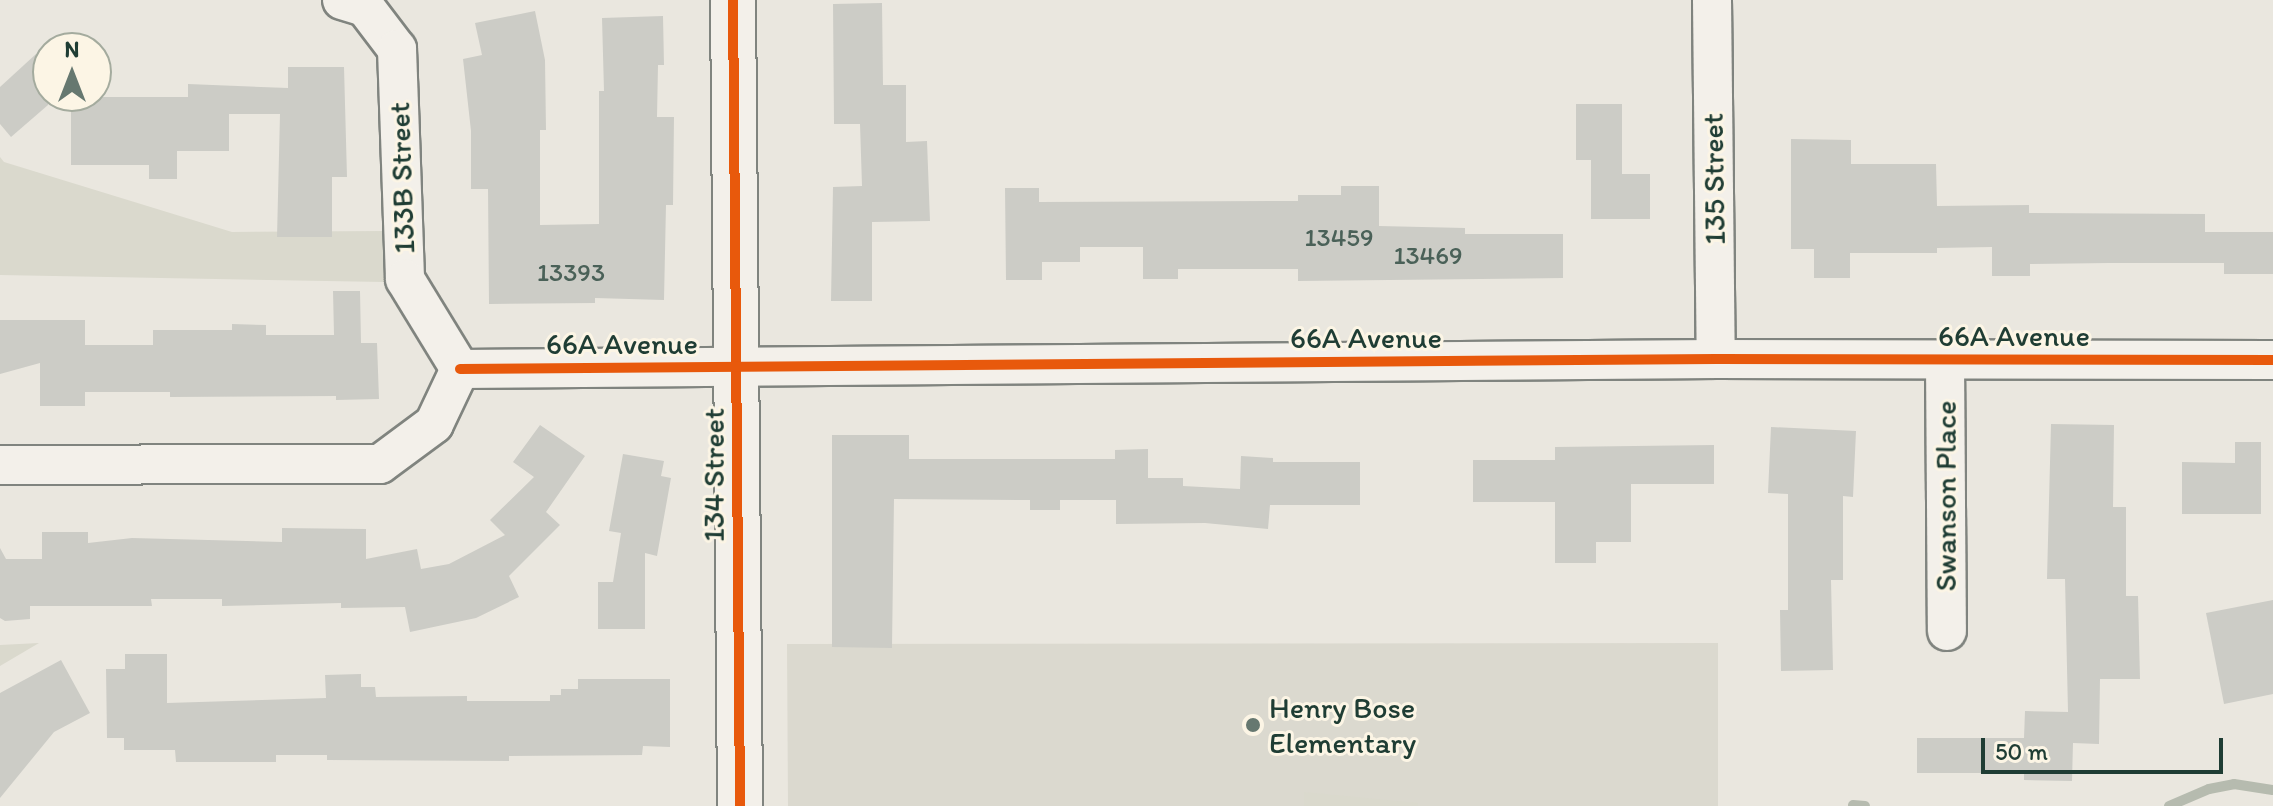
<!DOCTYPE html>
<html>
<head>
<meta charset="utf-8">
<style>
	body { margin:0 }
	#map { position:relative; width:2273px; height:806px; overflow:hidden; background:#eae7df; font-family:Itim,sans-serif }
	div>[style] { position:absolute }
	.built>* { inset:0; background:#dbd9cf }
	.green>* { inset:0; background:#dad9cd }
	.stream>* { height:10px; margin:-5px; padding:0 5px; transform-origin:5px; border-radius:5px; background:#b6bbaf }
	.building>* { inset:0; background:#ccccc6 }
	.roads { filter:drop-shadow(2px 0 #80847f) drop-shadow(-2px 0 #80847f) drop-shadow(0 2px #80847f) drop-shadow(0 -2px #80847f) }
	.street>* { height:38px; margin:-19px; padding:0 19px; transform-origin:19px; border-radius:19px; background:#f3f0ea }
	.secondary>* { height:44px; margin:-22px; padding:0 22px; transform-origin:22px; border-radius:22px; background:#f3f0ea }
	.cycleway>* { height:10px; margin:-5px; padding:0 5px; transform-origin:5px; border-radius:5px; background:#e8590c }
	.dots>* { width:22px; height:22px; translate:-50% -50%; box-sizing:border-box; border:4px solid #fcf5e5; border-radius:50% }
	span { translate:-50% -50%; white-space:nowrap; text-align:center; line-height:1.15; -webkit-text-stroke:6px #fcf5e5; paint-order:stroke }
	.number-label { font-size:26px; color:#4a6158 }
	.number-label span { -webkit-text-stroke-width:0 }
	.street-label { font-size:30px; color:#1f3d34 }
	.poi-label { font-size:30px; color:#1f3d34 }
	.left { translate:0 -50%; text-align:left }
	.north { position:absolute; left:32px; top:32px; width:80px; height:80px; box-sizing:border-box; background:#fcf5e5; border:2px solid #a4ab9e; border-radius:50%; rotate:0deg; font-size:22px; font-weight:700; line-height:32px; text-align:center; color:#1f3d34 }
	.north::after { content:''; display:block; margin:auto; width:28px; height:36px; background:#667870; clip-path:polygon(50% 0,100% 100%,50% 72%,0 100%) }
	.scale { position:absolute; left:1981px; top:738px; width:242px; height:36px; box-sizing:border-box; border:4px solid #1f3d34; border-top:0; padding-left:10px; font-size:24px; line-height:28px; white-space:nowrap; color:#1f3d34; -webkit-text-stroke:6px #fcf5e5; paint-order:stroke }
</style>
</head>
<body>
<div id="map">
	<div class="built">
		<i style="clip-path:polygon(1718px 643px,1718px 806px,788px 806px,787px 644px)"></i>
	</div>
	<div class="green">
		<i style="clip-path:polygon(0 157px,4px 162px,232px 232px,385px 231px,384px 282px,0 275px)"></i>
		<i style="clip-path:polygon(39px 643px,0 666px,0 645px)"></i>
		<i style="clip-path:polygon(1304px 792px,1418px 803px,1418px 806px,1304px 806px)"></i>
	</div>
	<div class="stream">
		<i style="left:1853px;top:805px;width:12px;rotate:5deg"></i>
		<i style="left:2169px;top:806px;width:43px;rotate:-23deg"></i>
		<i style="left:2209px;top:789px;width:25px;rotate:-11deg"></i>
		<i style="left:2234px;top:784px;width:39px;rotate:9deg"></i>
	</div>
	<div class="building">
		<i style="clip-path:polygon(882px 3px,883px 85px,906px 85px,906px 142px,927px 141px,930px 221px,872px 222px,872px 301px,831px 301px,833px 187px,862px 186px,860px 124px,834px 124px,833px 4px)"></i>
		<i style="clip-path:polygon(535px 11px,545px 60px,546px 130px,540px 130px,540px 225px,599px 224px,599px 91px,604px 91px,602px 18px,663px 16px,664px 65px,658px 65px,657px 117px,674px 117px,673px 205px,666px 205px,664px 300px,595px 298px,595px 303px,489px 304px,488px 189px,471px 189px,471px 131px,463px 59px,482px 55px,475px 23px)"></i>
		<i style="clip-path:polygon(36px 54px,48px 68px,48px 105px,11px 137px,0 124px,0 87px)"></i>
		<i style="clip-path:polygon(288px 67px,344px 67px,347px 177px,332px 177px,332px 237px,277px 237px,280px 114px,229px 114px,229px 151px,177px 151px,177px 179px,149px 179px,149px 165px,71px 165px,71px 96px,96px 96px,98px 91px,98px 97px,188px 97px,188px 84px,288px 88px)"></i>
		<i style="clip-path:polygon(1576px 104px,1622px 104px,1622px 174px,1650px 174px,1650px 219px,1591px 219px,1591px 160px,1576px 160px)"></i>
		<i style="clip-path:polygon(1791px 139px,1851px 140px,1851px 164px,1936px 164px,1937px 206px,2029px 205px,2029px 213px,2205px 214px,2205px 232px,2273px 232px,2273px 274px,2224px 274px,2224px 263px,2109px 263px,2030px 264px,2030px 276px,1992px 276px,1992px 247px,1937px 248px,1937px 253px,1850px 253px,1850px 278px,1814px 278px,1814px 249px,1791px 249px)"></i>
		<i style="clip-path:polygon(1341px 186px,1379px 186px,1379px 226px,1465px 228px,1465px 234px,1563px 234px,1563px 278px,1298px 281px,1298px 269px,1178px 269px,1178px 279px,1143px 279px,1143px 247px,1080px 247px,1080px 262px,1042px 262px,1042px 280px,1006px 280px,1005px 188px,1039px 188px,1039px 202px,1298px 201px,1298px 195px,1341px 195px)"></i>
		<i style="clip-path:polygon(333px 291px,360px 291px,361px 343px,377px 343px,379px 399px,336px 400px,336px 396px,170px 397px,170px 392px,85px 392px,85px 406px,40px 406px,40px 363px,0 374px,0 320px,85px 320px,85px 345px,153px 345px,153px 330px,232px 330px,232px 324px,266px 325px,266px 335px,334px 335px)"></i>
		<i style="clip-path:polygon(2051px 424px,2114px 425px,2113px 507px,2126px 507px,2126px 596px,2138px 596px,2140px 679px,2100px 679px,2099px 744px,2073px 743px,2072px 781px,2024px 780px,2024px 773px,1917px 773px,1917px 738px,2024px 738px,2025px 711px,2068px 712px,2065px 579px,2047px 579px)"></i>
		<i style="clip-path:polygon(540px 425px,585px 456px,546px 512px,560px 525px,509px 576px,519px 597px,476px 618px,410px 632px,405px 607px,341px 608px,341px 603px,222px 606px,222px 599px,151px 599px,152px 606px,30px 606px,30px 619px,5px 621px,0 618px,0 548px,6px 559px,42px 559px,42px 532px,88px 532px,88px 543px,132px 538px,282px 542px,282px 528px,366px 529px,366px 559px,417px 549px,421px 569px,449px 564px,505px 535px,490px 520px,534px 477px,513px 462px)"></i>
		<i style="clip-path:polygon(1771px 427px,1856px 431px,1853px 497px,1843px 496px,1843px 580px,1831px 580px,1833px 670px,1781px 671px,1780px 610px,1788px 610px,1788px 494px,1768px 493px)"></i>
		<i style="clip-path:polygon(832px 435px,909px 435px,909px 459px,1115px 459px,1115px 450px,1148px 449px,1148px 478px,1183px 478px,1183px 486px,1240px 489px,1241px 456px,1273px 458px,1273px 462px,1360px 462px,1360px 505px,1270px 505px,1268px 529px,1205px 523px,1116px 524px,1116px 500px,1060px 500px,1060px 510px,1030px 510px,1030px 500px,894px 499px,892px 648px,832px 647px)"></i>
		<i style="clip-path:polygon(2235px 442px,2261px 442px,2261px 514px,2182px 514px,2182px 462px,2235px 463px)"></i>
		<i style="clip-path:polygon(1714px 445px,1714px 484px,1631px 484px,1631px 542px,1596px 542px,1596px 563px,1555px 563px,1555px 502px,1473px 502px,1473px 460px,1555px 460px,1555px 447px)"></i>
		<i style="clip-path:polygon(623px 454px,664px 461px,661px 476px,671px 478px,657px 556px,645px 553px,645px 629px,598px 629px,598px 582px,613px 582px,621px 533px,609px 531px)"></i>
		<i style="clip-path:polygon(2273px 600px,2273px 694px,2224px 704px,2206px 613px)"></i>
		<i style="clip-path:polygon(125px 654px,167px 654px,167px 703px,326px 698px,325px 675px,361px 674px,361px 687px,375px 687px,376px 697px,467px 696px,467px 701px,550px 701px,550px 695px,561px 695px,561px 689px,578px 689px,578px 679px,670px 679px,670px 747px,643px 746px,642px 755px,509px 756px,509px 761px,327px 760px,327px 755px,276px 755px,276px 762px,176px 762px,175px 750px,124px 750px,124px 738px,107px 738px,106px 669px,125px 669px)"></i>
		<i style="clip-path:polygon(61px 660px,90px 713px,54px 732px,0 798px,0 693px)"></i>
	</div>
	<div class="roads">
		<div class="street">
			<i style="left:342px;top:0;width:24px;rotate:17deg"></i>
			<i style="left:365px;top:7px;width:53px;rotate:52.7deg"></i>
			<i style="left:397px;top:49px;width:230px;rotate:88deg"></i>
			<i style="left:405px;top:279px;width:105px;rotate:58.6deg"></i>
			<i style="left:1712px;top:0;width:359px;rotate:89.4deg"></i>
			<i style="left:1945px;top:360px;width:271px;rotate:89.6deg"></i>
			<i style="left:460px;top:369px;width:1256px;rotate:-0.46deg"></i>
			<i style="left:1716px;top:359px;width:557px;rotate:0.1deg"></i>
			<i style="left:0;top:465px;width:380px;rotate:-0.2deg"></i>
			<i style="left:380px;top:464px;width:67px;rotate:-36.5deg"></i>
			<i style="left:434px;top:424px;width:61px;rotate:-64.7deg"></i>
		</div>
		<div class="secondary">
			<i style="left:733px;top:0;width:806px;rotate:89.5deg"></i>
		</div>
	</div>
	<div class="cycleway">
		<i style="left:733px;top:0;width:806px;rotate:89.5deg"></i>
		<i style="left:460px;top:369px;width:1256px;rotate:-0.46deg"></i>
		<i style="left:1716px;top:359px;width:557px;rotate:0.1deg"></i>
	</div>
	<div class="dots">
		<i style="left:1253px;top:725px;background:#667870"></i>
	</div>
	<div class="number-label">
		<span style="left:1339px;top:238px">13459</span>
		<span style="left:1428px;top:256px">13469</span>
		<span style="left:571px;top:273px">13393</span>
	</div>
	<div class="street-label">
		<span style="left:402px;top:178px;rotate:-92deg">133B Street</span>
		<span style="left:1714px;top:179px;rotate:-91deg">135 Street</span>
		<span style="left:2014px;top:336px">66A Avenue</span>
		<span style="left:1366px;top:338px">66A Avenue</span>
		<span style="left:622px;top:344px">66A Avenue</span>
		<span style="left:714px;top:475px;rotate:-90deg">134 Street</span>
		<span style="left:1946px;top:496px;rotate:-90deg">Swanson Place</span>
	</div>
	<div class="poi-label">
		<span class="left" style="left:1269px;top:725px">Henry Bose<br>Elementary</span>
	</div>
	<div class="north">N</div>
	<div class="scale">50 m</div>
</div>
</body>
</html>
